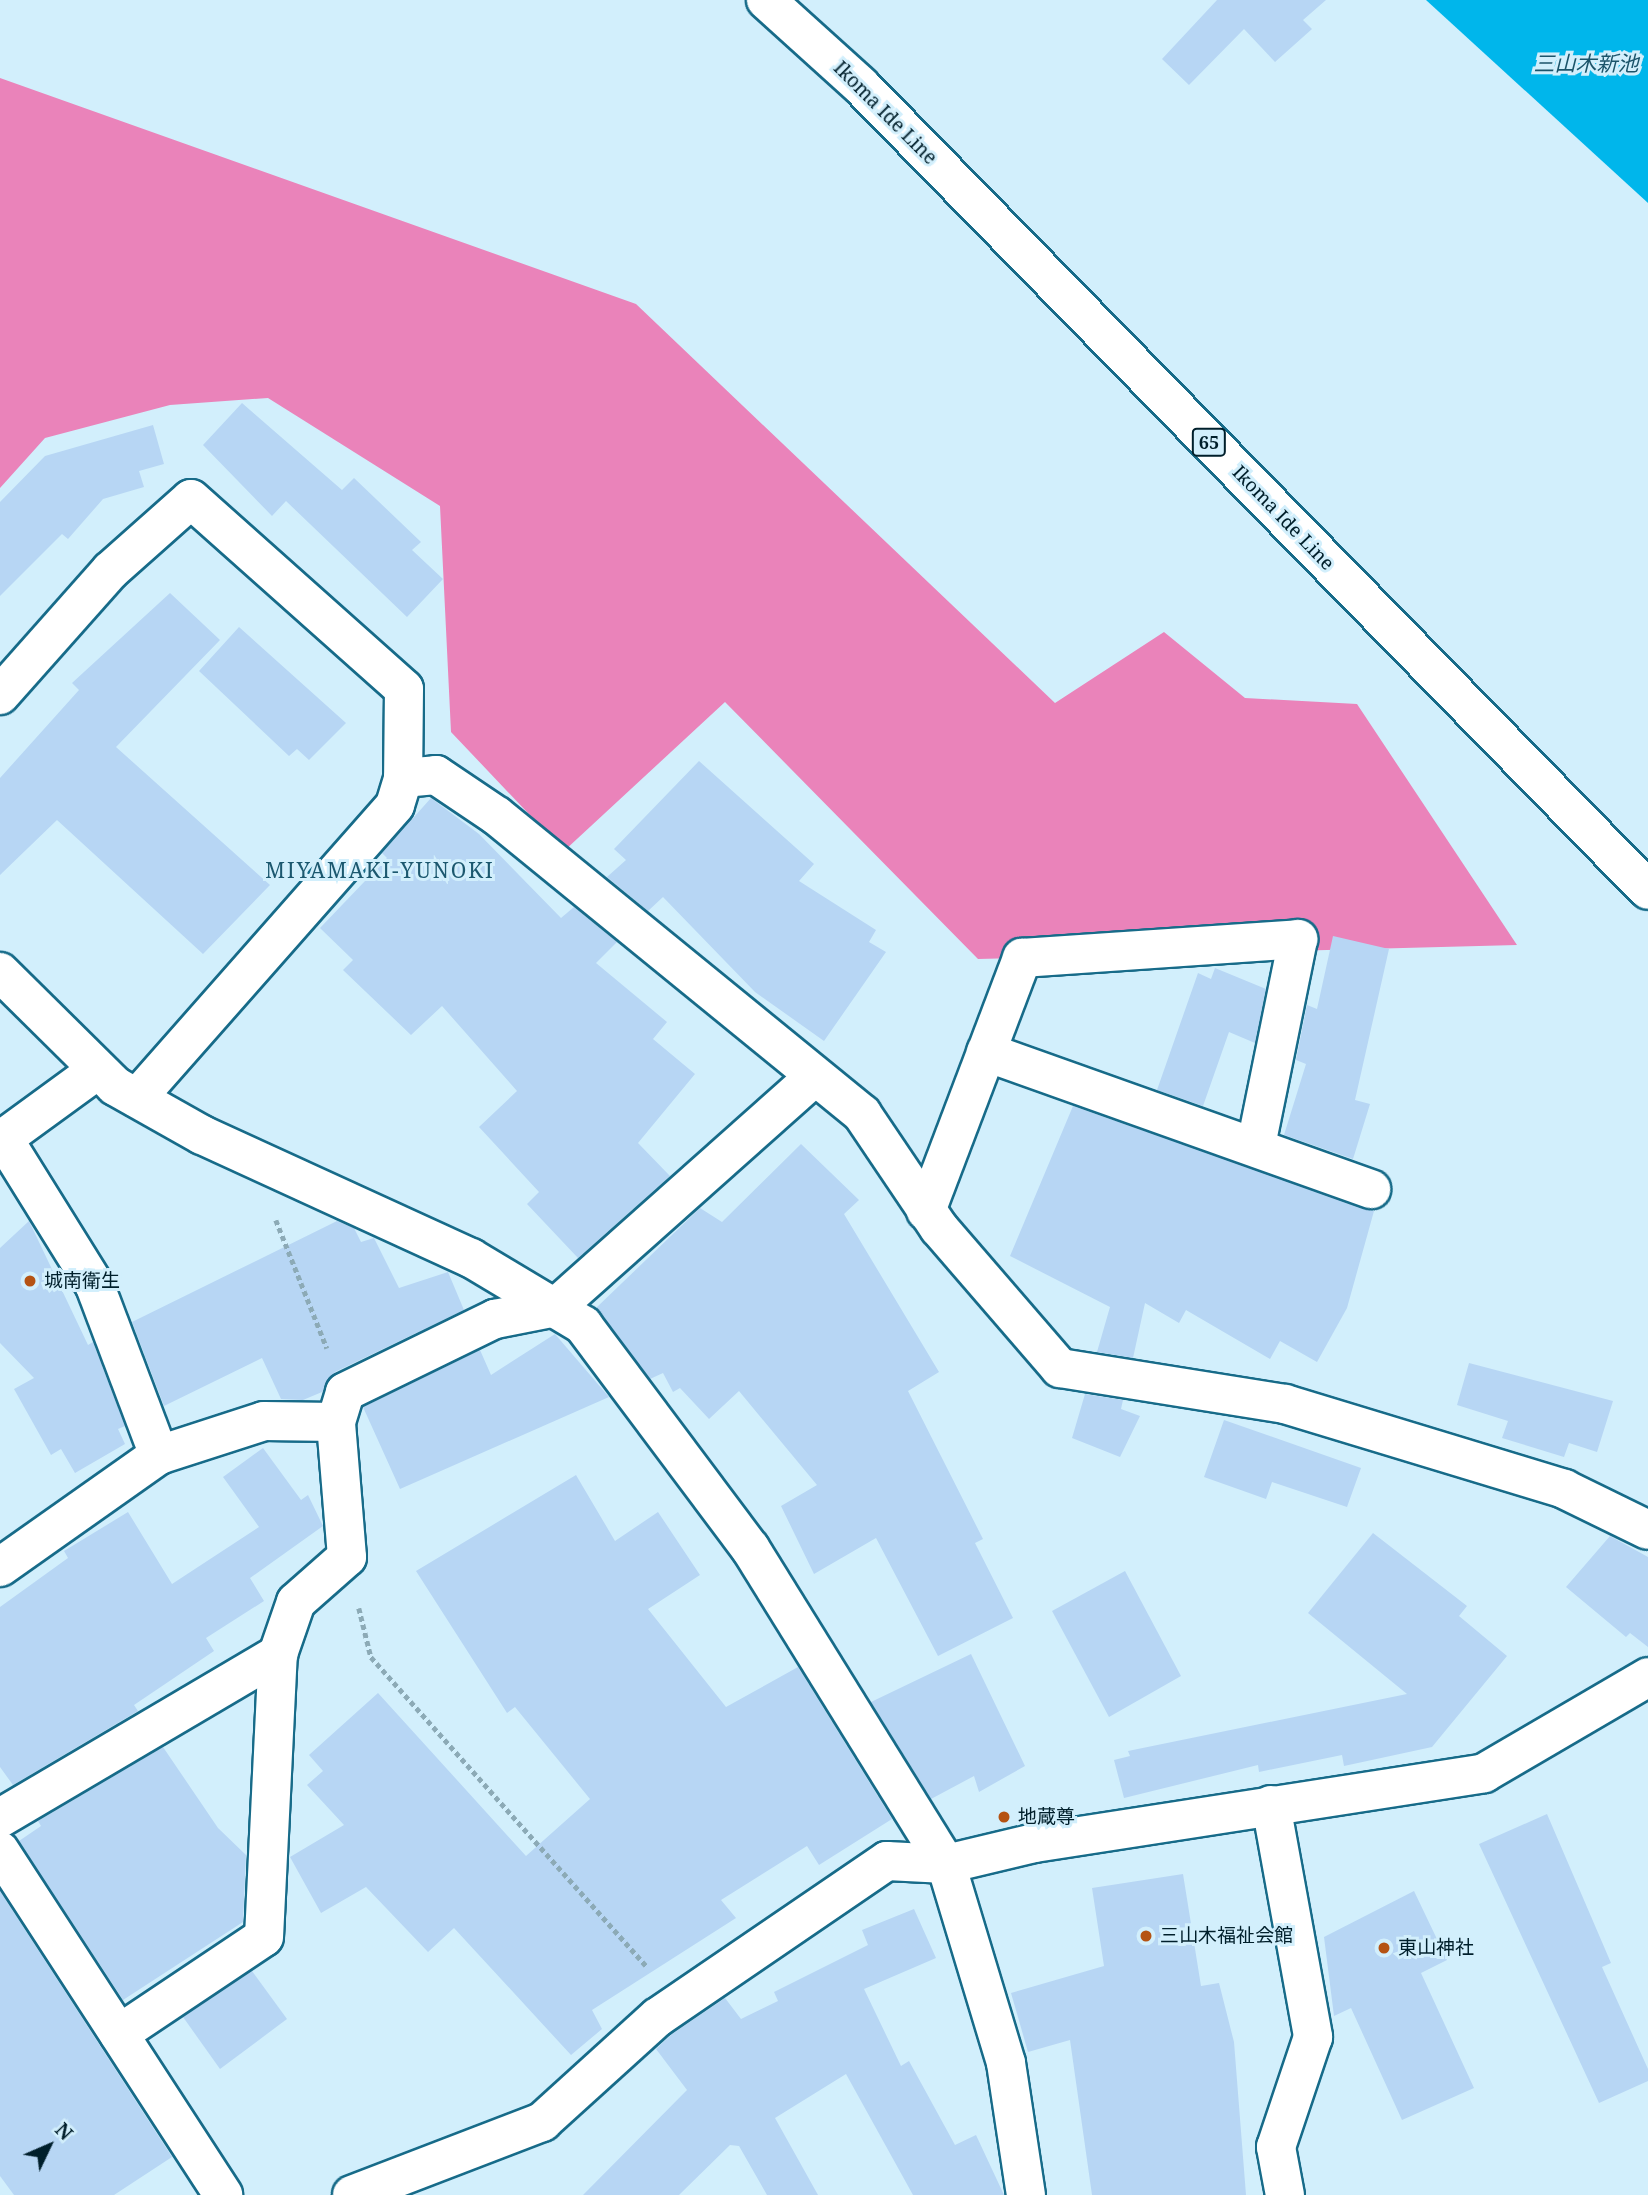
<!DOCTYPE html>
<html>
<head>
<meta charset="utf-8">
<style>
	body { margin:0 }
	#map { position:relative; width:1648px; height:2195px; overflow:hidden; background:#d2effc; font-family:"Noto Serif","Noto Sans JP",serif }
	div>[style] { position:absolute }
	.forest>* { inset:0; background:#ea83ba }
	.water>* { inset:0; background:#00b6eb }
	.building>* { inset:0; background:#b7d6f4 }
	.path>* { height:4.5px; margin-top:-2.25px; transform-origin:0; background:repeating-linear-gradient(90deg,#8caab6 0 5px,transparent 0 8.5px) }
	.roads { filter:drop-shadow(2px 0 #176b89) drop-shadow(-2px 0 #176b89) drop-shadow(0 2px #176b89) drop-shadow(0 -2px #176b89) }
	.minor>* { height:38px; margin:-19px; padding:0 19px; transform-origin:19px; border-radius:19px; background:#fff }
	.major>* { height:38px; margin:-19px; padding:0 19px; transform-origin:19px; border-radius:19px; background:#fff }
	.dots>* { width:19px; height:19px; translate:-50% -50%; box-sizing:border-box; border:4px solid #d2effc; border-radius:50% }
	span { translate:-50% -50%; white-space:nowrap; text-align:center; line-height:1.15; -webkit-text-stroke:6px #d2effc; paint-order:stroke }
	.shield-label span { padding:2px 5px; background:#d2effc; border:2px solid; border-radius:5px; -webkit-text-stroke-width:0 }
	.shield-label { font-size:18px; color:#001f2b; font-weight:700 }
	.street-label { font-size:19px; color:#001f2b }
	.poi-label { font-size:19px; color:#001f2b }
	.left { translate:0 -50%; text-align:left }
	.water-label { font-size:21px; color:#1b546a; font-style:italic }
	.neighbourhood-label { font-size:21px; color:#1c586f; letter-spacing:2px }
	.north { position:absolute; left:14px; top:2111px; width:70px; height:70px; -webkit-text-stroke:5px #d2effc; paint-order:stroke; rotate:46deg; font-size:19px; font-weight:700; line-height:28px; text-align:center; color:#001f2b }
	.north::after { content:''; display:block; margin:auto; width:24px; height:32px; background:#001f2b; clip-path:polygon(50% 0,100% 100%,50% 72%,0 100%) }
</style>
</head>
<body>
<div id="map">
	<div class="forest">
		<i style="clip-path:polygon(0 78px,636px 304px,1055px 703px,1164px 632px,1245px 698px,1357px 704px,1517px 945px,978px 959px,725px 702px,564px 851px,451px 732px,440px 506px,268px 398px,170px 405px,45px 438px,0 488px)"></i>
	</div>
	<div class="water">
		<i style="clip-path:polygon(1426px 0,1648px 0,1648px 203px)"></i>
	</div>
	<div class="building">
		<i style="clip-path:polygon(1217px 0,1326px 0,1303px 20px,1312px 29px,1275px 62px,1244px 29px,1189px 85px,1162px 59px)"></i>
		<i style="clip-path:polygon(242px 403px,342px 490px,354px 478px,421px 542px,412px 550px,443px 579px,407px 617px,286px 501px,272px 516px,203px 445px)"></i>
		<i style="clip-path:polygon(153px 425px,164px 464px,139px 471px,144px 487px,103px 499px,68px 539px,62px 534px,0 596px,0 502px,45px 456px)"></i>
		<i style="clip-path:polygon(170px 593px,220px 640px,116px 747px,270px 885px,203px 954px,57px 820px,0 875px,0 778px,79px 690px,72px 683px)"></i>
		<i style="clip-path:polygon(239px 627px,346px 723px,309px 760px,297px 749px,289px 756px,199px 671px)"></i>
		<i style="clip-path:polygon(699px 761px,814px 864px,799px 881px,876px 930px,869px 942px,886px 952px,824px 1041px,755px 992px,663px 897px,648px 911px,607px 877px,626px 860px,614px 849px)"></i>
		<i style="clip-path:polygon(431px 798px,479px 834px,561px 918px,574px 907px,617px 942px,596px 963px,667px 1022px,653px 1039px,695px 1074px,638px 1143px,670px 1176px,578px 1258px,527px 1204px,539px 1192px,479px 1127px,517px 1091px,442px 1006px,411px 1035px,343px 970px,353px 960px,320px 928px,387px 858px,382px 853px)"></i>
		<i style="clip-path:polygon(1333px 936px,1389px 949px,1355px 1100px,1370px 1104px,1353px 1159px,1284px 1135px,1306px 1064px,1296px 1060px,1307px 1005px,1317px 1009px)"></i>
		<i style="clip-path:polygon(1215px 968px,1266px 989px,1255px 1043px,1229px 1032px,1203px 1106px,1157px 1090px,1198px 973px,1211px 979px)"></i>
		<i style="clip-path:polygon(1073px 1106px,1374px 1211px,1347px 1308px,1317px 1362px,1280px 1341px,1270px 1359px,1186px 1310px,1179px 1323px,1145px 1303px,1133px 1358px,1097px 1352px,1110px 1307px,1010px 1256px)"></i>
		<i style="clip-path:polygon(801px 1144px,859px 1200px,844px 1214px,939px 1372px,908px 1391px,983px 1539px,975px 1543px,1013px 1618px,938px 1656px,876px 1538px,814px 1574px,781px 1506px,817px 1485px,739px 1391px,709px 1419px,680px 1388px,673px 1392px,663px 1373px,650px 1379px,596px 1308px,700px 1208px,722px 1222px)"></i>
		<i style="clip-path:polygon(29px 1221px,88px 1345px,93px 1342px,125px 1426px,118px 1429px,125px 1444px,75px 1473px,61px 1449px,51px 1455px,14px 1389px,34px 1378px,0 1343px,0 1248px)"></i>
		<i style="clip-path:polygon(337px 1221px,354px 1228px,361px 1242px,374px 1238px,399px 1288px,448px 1272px,464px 1310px,335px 1372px,322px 1392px,303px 1400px,281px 1399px,262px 1358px,164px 1406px,132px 1322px)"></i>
		<i style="clip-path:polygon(555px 1334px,609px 1397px,400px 1489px,363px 1407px,480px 1350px,491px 1375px)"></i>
		<i style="clip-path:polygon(1469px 1363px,1613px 1401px,1597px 1452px,1569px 1443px,1564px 1457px,1502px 1438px,1508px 1421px,1457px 1405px)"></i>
		<i style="clip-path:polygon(1085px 1394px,1123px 1400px,1121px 1409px,1140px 1416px,1120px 1457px,1072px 1438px)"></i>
		<i style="clip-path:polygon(1224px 1420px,1361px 1468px,1347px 1507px,1272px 1482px,1266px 1499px,1204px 1477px)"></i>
		<i style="clip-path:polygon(263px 1448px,301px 1500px,308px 1495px,323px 1526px,250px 1578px,264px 1601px,206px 1638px,214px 1651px,134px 1705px,138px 1711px,13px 1785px,0 1767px,0 1607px,68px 1558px,64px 1551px,128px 1512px,172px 1584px,259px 1527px,223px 1477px)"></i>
		<i style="clip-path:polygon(576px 1475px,615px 1541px,658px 1512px,700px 1575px,648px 1609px,726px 1707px,798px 1667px,892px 1819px,819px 1865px,807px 1846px,721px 1900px,736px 1918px,592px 2010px,602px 2029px,571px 2055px,454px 1928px,428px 1952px,366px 1887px,321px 1913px,290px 1857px,344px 1825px,307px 1785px,323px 1771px,309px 1755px,378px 1693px,526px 1856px,590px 1799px,515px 1707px,507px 1713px,416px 1571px)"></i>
		<i style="clip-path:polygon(1373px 1533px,1467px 1606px,1459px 1616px,1507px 1656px,1432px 1747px,1344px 1766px,1342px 1755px,1259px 1772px,1258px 1765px,1124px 1798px,1114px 1760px,1130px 1756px,1128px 1751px,1407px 1694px,1308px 1613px)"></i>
		<i style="clip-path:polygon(1610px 1536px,1648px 1557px,1648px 1647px,1630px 1633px,1626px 1637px,1566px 1587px)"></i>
		<i style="clip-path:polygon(1125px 1571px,1181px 1676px,1109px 1717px,1052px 1611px)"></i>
		<i style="clip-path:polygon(971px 1654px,1025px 1766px,979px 1792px,974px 1776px,931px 1799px,871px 1702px)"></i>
		<i style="clip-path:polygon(163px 1747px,218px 1828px,246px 1855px,243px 1922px,123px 2000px,19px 1841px,41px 1826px,38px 1821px)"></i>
		<i style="clip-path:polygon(1547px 1814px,1611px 1963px,1602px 1967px,1648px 2069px,1648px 2081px,1599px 2103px,1479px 1844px)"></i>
		<i style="clip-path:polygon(1183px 1874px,1201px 1986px,1219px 1983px,1234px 2042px,1246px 2195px,1092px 2195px,1070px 2040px,1028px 2052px,1011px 1993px,1104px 1966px,1092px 1888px)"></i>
		<i style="clip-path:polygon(0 1891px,172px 2157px,114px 2195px,14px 2195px,0 2176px)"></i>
		<i style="clip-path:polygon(1414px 1891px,1447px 1960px,1421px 1973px,1474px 2088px,1402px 2120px,1351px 2008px,1334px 2016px,1324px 1937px)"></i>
		<i style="clip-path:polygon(914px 1909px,936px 1958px,864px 1989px,901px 2066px,909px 2061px,955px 2145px,976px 2135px,1004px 2195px,913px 2195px,846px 2074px,775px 2118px,818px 2195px,767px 2195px,739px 2146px,730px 2145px,679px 2195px,583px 2195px,687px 2090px,656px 2049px,672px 2034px,725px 1998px,741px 2019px,778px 2001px,774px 1992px,868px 1945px,862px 1930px)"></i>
		<i style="clip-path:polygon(252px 1971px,287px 2019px,220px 2069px,183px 2017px)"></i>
	</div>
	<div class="path">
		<i style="left:276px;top:1220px;width:138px;rotate:68.3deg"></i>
		<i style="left:359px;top:1608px;width:50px;rotate:76.2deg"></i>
		<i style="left:371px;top:1657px;width:416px;rotate:48.3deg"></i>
	</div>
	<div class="roads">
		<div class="minor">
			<i style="left:0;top:695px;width:166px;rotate:-48.4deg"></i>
			<i style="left:110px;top:571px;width:108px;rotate:-41.6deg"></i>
			<i style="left:191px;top:499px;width:285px;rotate:41.7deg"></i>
			<i style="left:404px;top:689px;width:89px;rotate:90.6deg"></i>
			<i style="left:403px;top:778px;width:33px;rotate:-5deg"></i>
			<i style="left:436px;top:775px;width:73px;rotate:33.9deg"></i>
			<i style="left:497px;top:816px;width:471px;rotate:39.2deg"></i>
			<i style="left:862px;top:1114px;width:138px;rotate:56deg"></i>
			<i style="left:939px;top:1228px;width:185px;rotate:49.2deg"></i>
			<i style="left:1060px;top:1368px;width:228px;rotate:9.1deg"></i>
			<i style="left:1285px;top:1404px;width:292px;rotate:16.9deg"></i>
			<i style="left:1564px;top:1489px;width:93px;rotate:26deg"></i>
			<i style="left:0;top:972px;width:162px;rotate:44.7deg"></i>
			<i style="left:115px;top:1086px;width:100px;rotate:29.4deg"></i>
			<i style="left:202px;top:1135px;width:296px;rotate:24.6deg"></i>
			<i style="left:471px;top:1258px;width:131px;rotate:30.9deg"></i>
			<i style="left:583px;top:1325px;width:279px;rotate:53.2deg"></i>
			<i style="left:750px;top:1548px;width:372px;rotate:58.2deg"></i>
			<i style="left:946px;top:1864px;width:208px;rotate:73.2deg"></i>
			<i style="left:1006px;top:2063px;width:134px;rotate:81.4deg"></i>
			<i style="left:986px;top:1052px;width:409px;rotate:19.6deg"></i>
			<i style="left:137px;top:1098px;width:390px;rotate:-48.6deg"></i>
			<i style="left:395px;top:805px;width:28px;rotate:-73deg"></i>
			<i style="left:3px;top:1138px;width:174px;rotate:58.1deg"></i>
			<i style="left:95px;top:1286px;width:181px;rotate:69.3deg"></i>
			<i style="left:0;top:1141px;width:119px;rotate:-36.1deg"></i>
			<i style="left:926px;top:1211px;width:271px;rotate:-69.2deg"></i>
			<i style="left:1022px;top:958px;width:277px;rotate:-3.9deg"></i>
			<i style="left:1298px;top:939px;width:211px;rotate:101.5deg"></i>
			<i style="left:0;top:1567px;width:194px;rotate:-35.2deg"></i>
			<i style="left:159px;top:1455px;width:110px;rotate:-17.9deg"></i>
			<i style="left:264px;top:1421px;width:72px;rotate:0.8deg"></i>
			<i style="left:1271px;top:1805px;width:236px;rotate:79.7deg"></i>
			<i style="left:1313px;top:2037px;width:116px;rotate:108.6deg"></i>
			<i style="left:1276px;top:2147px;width:49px;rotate:79.4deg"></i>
			<i style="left:0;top:1818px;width:323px;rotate:-30.5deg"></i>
			<i style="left:0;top:1851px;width:410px;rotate:57deg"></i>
			<i style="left:119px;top:2034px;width:174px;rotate:-33.8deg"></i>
			<i style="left:264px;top:1937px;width:283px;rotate:-87.2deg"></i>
			<i style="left:278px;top:1654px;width:55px;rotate:-70.9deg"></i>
			<i style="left:296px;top:1602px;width:68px;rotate:-41.4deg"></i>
			<i style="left:347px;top:1557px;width:135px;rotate:-94.7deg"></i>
			<i style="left:336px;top:1422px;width:31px;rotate:-73deg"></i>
			<i style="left:345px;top:1392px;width:167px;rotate:-26deg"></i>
			<i style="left:495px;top:1319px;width:62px;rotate:-11.1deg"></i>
			<i style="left:556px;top:1307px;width:343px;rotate:-41.7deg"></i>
			<i style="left:352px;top:2195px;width:204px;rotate:-21deg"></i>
			<i style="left:542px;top:2122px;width:156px;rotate:-42.2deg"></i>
			<i style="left:658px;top:2017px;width:277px;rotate:-34.3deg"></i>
			<i style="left:887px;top:1861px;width:59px;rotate:2.9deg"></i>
			<i style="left:946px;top:1864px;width:90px;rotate:-13.4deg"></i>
			<i style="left:1034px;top:1843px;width:455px;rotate:-8.8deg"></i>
			<i style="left:1484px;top:1773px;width:190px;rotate:-30.3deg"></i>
		</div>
		<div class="major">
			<i style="left:766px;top:0;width:127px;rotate:42.1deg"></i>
			<i style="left:860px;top:85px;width:1126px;rotate:45.61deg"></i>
		</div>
	</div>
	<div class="dots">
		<i style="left:30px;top:1281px;background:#b55313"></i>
		<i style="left:1004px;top:1817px;background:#b55313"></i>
		<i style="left:1146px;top:1936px;background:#b55313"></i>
		<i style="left:1384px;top:1948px;background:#b55313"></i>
	</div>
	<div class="shield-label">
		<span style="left:1209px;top:442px">65</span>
	</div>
	<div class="street-label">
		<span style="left:885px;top:113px;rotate:45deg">Ikoma Ide Line</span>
		<span style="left:1283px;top:518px;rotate:46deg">Ikoma Ide Line</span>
	</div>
	<div class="poi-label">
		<span class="left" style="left:44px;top:1281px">城南衛生</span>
		<span class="left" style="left:1018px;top:1817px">地蔵尊</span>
		<span class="left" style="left:1160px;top:1936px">三山木福祉会館</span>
		<span class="left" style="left:1398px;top:1948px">東山神社</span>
	</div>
	<div class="water-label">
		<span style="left:1586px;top:63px">三山木新池</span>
	</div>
	<div class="neighbourhood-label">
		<span style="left:380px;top:870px">MIYAMAKI-YUNOKI</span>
	</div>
	<div class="north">N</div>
</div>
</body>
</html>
